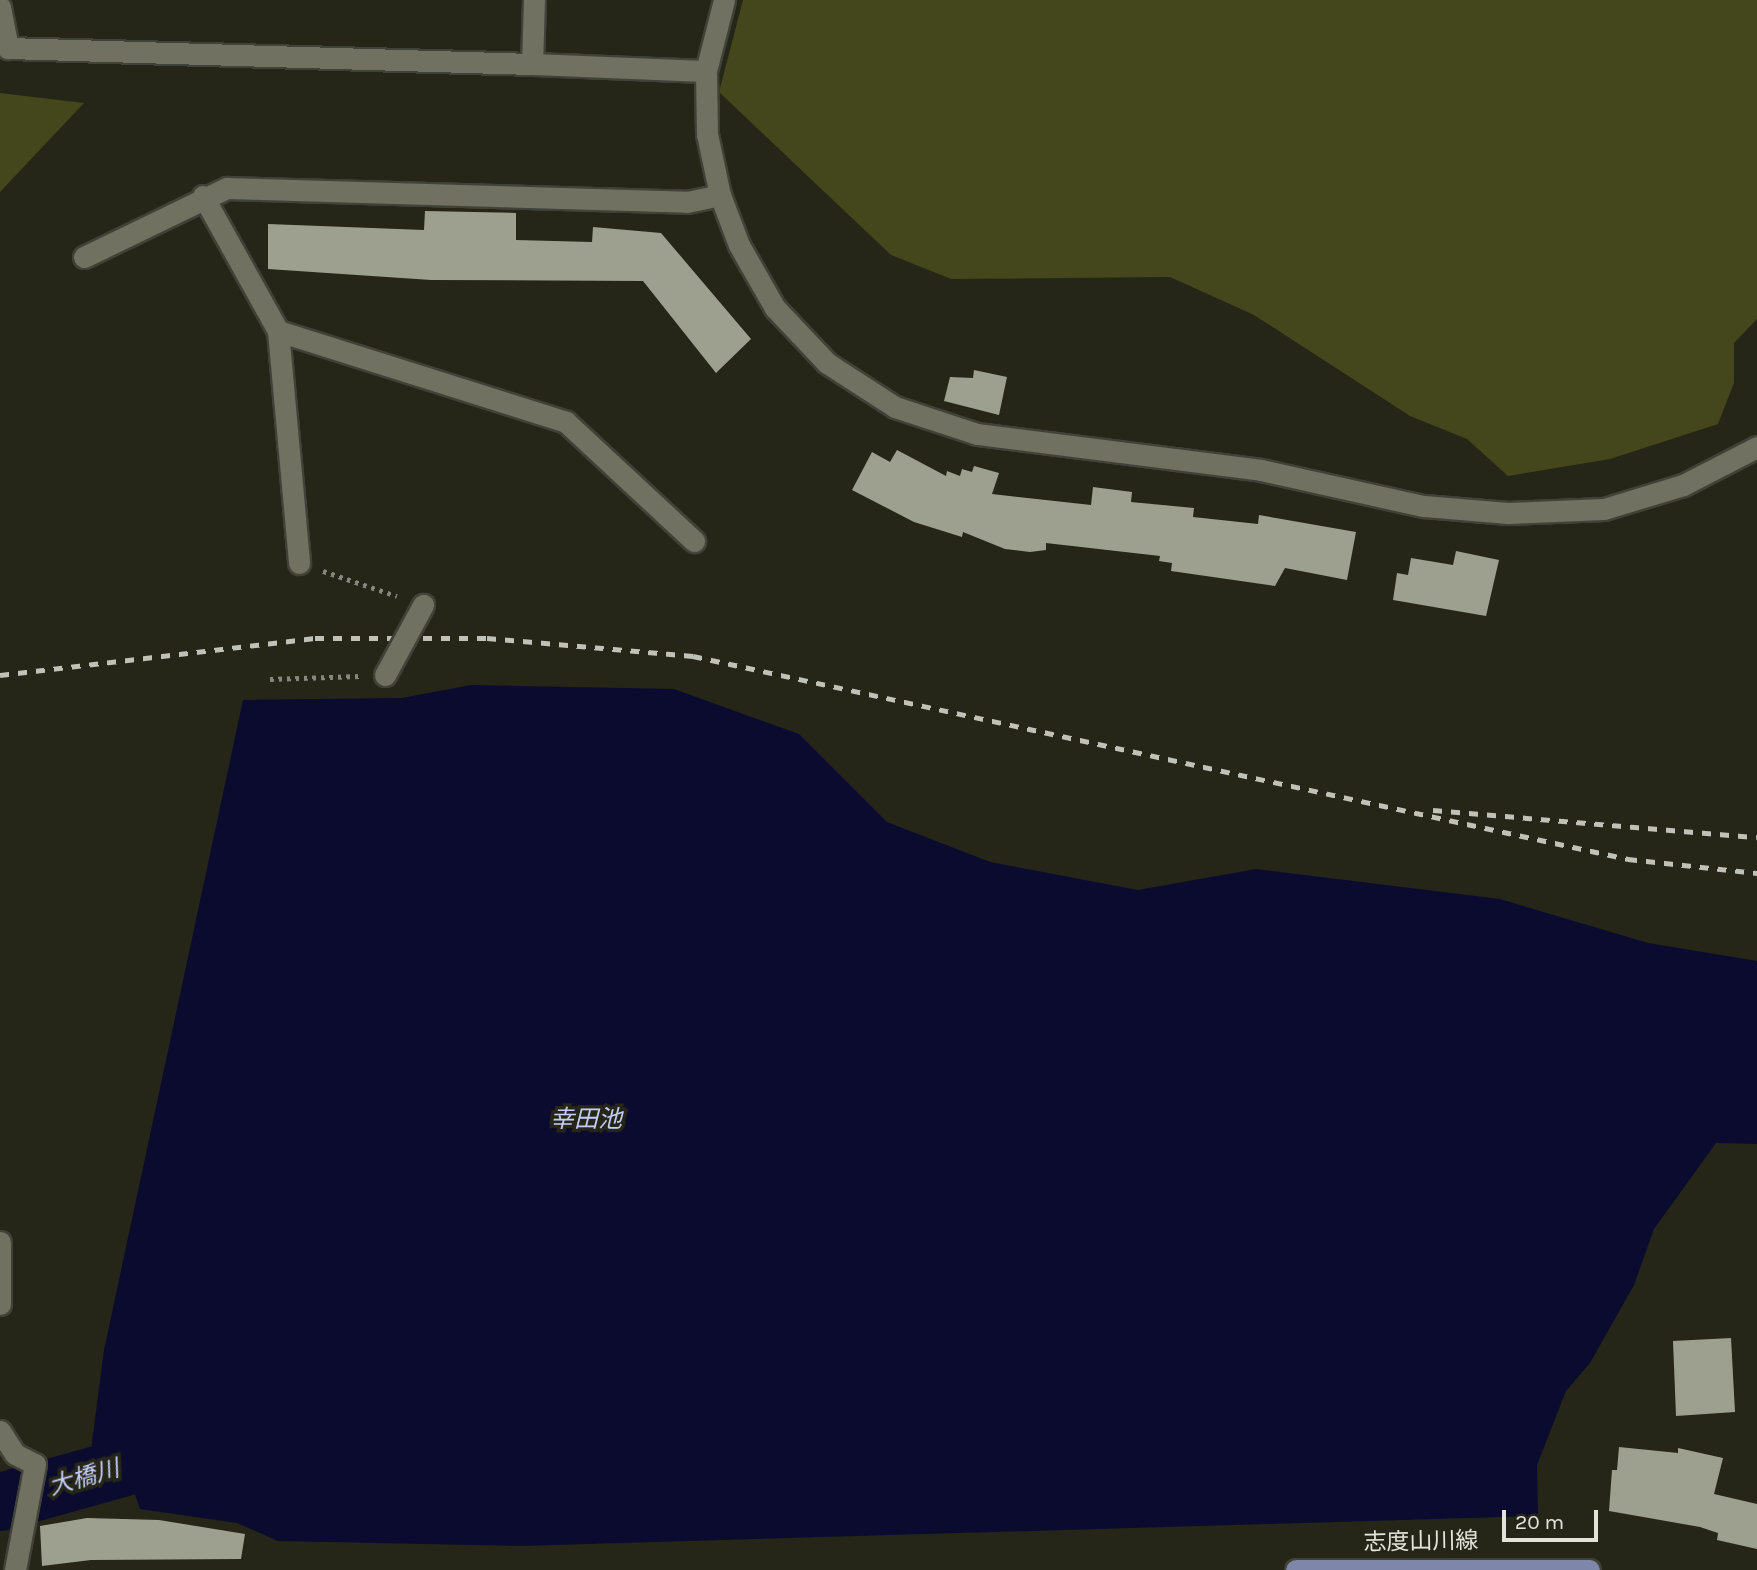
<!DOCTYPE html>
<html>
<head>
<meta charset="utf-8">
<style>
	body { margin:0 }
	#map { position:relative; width:1757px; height:1570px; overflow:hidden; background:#252618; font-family:Karla,"Noto Sans JP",sans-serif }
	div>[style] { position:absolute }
	.green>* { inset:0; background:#44461b }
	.water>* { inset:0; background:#0a0b2f }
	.river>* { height:58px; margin:-29px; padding:0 29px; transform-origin:29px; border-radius:29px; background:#0a0b2f }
	.building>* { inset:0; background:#9ea08f }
	.path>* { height:4.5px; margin-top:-2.25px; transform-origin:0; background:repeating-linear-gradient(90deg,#86877c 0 3.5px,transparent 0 8.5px) }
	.roads { filter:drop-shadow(2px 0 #414237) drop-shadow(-2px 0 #414237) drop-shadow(0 2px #414237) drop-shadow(0 -2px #414237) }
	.minor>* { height:21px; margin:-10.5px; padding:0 10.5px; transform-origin:10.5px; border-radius:10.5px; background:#707161 }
	.major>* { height:21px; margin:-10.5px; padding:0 10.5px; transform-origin:10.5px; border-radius:10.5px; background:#7e87aa }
	.rail>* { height:5px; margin-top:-2.5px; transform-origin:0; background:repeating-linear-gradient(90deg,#c0c1b7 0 9px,transparent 0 18px) }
	.bridges { filter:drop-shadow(2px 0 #414237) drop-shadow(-2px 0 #414237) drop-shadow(0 2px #414237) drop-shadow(0 -2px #414237) }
	.minor-bridge>* { height:21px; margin:-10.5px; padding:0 10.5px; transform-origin:10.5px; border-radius:10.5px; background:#707161 }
	span { translate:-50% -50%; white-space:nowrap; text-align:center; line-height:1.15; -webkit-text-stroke:7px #252618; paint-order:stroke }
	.street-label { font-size:23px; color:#e2e3da }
	.water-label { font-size:24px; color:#c4cdf8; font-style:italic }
	.scale { position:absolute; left:1502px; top:1510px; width:96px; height:32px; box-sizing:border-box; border:4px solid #e2e3da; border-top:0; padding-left:9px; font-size:21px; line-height:24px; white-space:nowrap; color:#e2e3da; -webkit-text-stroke:5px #252618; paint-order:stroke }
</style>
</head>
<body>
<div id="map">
	<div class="green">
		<i style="clip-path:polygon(743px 0,1757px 0,1757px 319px,1734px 343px,1734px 383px,1718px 424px,1610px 459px,1508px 476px,1467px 439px,1410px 416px,1254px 315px,1170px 277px,951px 279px,891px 255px,719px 92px)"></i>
		<i style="clip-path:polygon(0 93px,84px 103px,0 192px)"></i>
	</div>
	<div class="water">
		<i style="clip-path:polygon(471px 685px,674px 689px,799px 734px,887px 822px,990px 862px,1138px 890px,1256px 869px,1500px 899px,1648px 943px,1757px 961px,1757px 1144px,1716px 1143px,1654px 1229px,1634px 1285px,1590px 1363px,1566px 1391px,1537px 1465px,1538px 1516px,520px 1546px,278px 1541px,237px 1523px,140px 1509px,132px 1485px,88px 1473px,104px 1350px,243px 700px,402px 698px)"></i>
	</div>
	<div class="river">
		<i style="left:0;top:1502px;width:174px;rotate:-15.6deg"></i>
	</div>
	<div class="building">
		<i style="clip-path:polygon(425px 211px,516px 213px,516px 240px,592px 242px,593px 227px,661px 233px,751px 339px,716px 373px,643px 281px,431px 280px,268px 269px,268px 224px,424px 230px)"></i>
		<i style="clip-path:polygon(974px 370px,1007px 377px,999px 415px,944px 401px,950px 377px,973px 378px)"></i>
		<i style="clip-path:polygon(897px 450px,946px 476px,947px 471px,960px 476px,962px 469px,972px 472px,974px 466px,999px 473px,992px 494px,1091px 505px,1093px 487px,1132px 492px,1131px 502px,1194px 508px,1193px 517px,1258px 524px,1259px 515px,1356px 532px,1347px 580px,1285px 568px,1275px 586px,1171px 571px,1172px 563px,1159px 561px,1160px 556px,1046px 543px,1046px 550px,1030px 552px,1005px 549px,963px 532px,962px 537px,914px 522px,852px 490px,872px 452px,890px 462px)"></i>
		<i style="clip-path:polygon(1456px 551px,1499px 560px,1486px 616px,1393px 600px,1397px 573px,1408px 575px,1411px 558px,1453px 565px)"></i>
		<i style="clip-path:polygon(1731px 1338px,1735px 1412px,1676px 1416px,1673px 1341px)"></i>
		<i style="clip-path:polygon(1619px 1447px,1678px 1453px,1678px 1448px,1723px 1458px,1714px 1494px,1757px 1504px,1757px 1549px,1717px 1540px,1718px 1533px,1700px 1527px,1609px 1511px,1612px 1470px,1617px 1470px)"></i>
		<i style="clip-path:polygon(87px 1518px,159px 1520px,245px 1534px,241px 1559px,91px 1560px,42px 1566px,40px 1526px)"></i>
	</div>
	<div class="path">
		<i style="left:323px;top:571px;width:78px;rotate:18.7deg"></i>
		<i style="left:270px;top:679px;width:90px;rotate:-1.9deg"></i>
	</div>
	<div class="roads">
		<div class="minor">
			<i style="left:534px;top:0;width:64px;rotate:91.8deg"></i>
			<i style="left:532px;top:64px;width:174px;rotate:2.3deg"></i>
			<i style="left:724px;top:0;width:73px;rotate:104.2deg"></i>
			<i style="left:706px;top:71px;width:63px;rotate:89.1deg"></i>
			<i style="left:707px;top:134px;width:62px;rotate:78deg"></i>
			<i style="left:720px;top:195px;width:53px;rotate:69.2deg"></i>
			<i style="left:739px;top:245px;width:73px;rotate:60.3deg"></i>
			<i style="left:775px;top:308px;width:76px;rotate:46.6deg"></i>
			<i style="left:827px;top:363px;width:81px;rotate:32.9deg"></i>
			<i style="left:895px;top:407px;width:86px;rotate:18.2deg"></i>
			<i style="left:977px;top:434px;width:286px;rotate:7.2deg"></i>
			<i style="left:1261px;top:470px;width:167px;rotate:12.5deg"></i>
			<i style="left:1424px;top:506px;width:84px;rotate:4.8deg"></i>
			<i style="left:1508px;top:513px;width:96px;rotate:-2.4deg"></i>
			<i style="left:1604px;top:509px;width:83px;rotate:-16.9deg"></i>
			<i style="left:1683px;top:485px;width:83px;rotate:-27.2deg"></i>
			<i style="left:0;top:7px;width:42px;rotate:79deg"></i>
			<i style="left:8px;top:48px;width:524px;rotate:1.75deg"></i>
			<i style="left:203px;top:196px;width:154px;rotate:60.9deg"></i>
			<i style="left:278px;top:331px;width:302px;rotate:17.5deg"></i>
			<i style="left:566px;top:422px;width:175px;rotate:42.9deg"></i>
			<i style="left:84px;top:257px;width:159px;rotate:-25.8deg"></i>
			<i style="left:227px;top:188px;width:460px;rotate:1.7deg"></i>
			<i style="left:687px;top:202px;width:34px;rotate:-12deg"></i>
			<i style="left:278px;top:331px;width:233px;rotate:84.8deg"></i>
			<i style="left:0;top:1242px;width:62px;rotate:90deg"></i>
			<i style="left:0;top:1431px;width:27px;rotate:57deg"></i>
			<i style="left:15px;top:1454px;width:22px;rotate:27deg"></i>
			<i style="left:35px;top:1464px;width:108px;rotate:100.7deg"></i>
		</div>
		<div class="major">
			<i style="left:1296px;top:1570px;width:293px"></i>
		</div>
	</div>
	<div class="rail">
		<i style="left:0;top:675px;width:317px;rotate:-6.7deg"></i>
		<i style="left:315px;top:638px;width:172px"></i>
		<i style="left:487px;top:638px;width:207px;rotate:5deg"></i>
		<i style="left:693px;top:656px;width:957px;rotate:12.25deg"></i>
		<i style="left:1628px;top:859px;width:130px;rotate:6.2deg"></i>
		<i style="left:1433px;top:810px;width:325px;rotate:4.8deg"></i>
	</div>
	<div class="bridges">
		<div class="minor-bridge">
			<i style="left:385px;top:675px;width:80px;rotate:-61.5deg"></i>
		</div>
	</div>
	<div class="street-label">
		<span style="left:1421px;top:1542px;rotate:-1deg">志度山川線</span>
	</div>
	<div class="water-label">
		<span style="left:586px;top:1120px">幸田池</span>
		<span style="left:84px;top:1478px;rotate:-16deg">大橋川</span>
	</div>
	<div class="scale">20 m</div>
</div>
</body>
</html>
